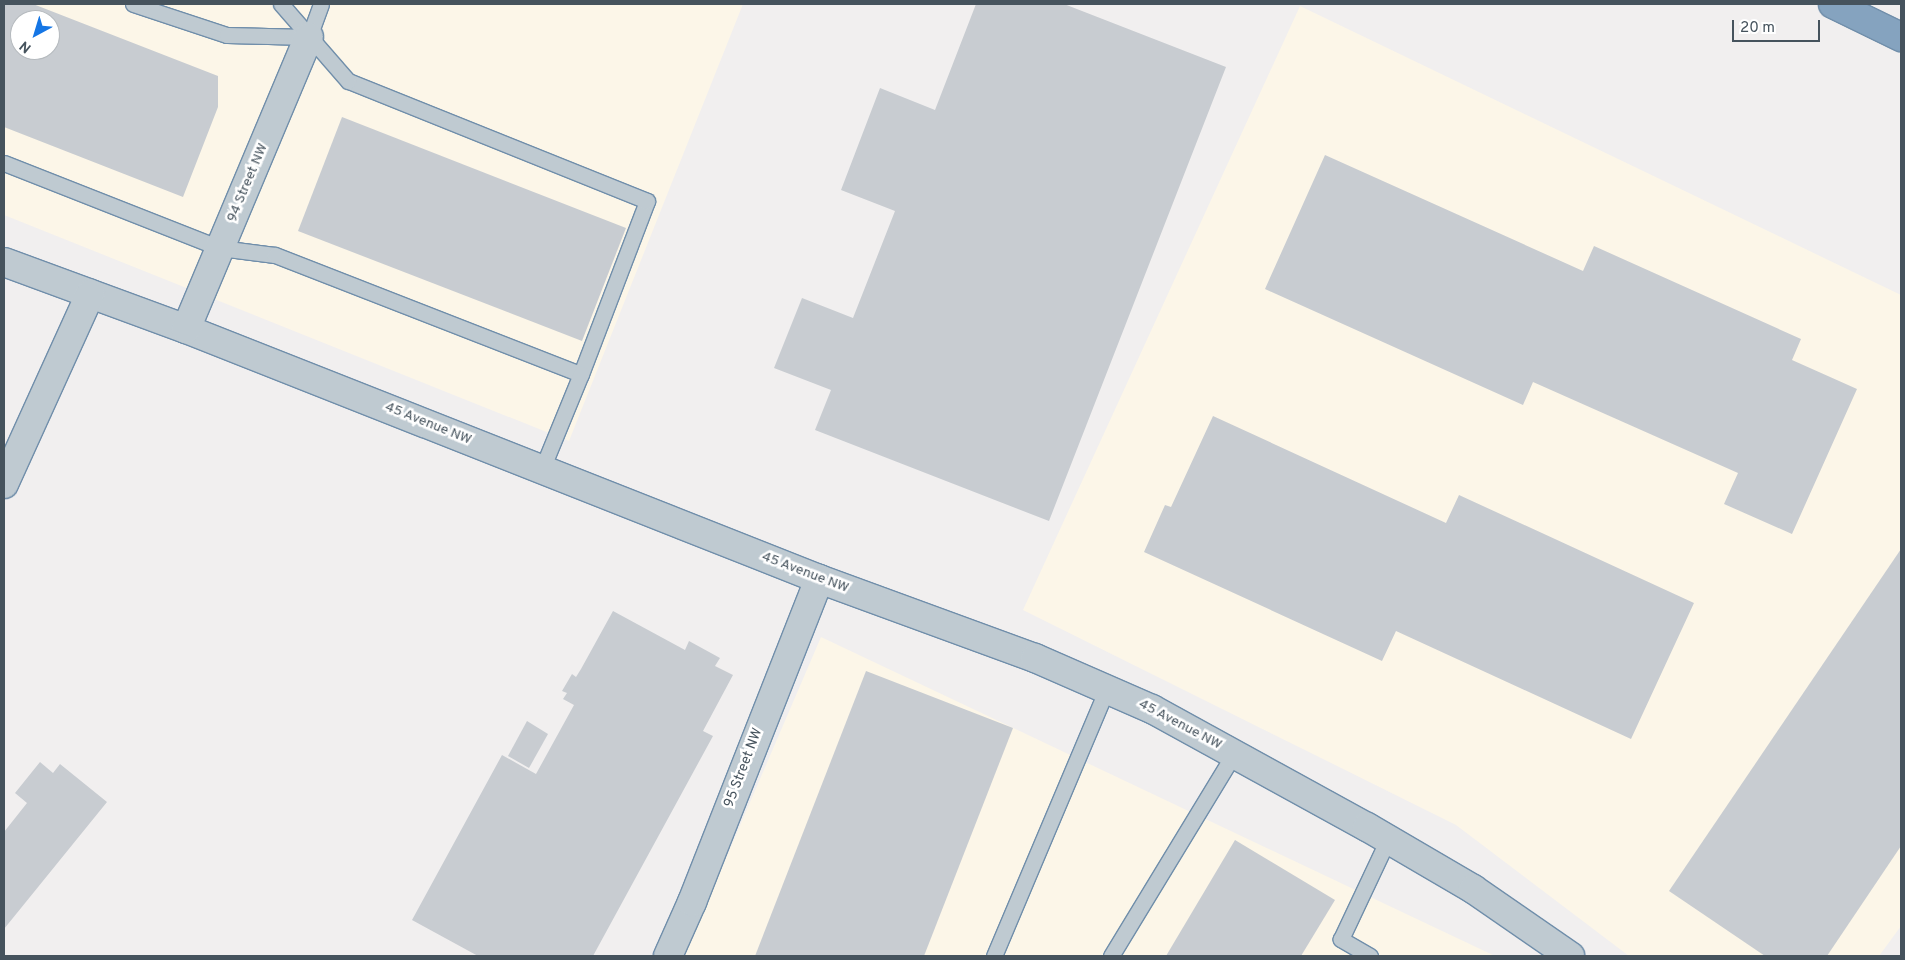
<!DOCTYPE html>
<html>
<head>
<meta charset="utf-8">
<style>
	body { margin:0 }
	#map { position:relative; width:1905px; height:960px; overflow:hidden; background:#f1efef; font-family:Overpass,sans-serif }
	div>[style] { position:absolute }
	.commercial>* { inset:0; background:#fcf6e8 }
	.building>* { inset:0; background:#c8ccd1 }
	.roads { filter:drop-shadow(1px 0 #708eaa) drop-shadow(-1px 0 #708eaa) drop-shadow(0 1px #708eaa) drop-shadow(0 -1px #708eaa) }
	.service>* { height:15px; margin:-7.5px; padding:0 7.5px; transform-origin:7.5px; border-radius:7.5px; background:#bfcad1 }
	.minor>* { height:28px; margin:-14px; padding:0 14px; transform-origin:14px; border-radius:14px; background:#bfcad1 }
	.motorway>* { height:28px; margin:-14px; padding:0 14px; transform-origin:14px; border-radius:14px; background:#85a3bf }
	span { translate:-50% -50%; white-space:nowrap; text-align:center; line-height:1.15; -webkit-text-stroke:5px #fff; paint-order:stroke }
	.street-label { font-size:14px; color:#46535d }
	.frame { position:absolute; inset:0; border:5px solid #46535d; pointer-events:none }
	.north { position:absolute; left:10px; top:10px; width:50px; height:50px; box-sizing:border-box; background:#fff; border:1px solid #b5babe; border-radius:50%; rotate:219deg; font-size:14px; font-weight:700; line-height:20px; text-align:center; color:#46535d }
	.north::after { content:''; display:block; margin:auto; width:18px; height:22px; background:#1576e5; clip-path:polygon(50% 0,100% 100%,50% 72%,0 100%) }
	.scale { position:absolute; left:1732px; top:20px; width:88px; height:22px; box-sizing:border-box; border:2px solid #46535d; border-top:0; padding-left:6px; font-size:15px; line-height:18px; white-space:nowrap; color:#46535d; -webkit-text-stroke:4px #fff; paint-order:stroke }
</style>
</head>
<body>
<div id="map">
	<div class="commercial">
		<i style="clip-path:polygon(evenodd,4px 4px,743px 4px,569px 441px,4px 215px,4px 4px,20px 20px,50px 20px,50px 50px,20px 50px,20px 20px)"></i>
		<i style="clip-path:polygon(1300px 6px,1901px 295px,1901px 926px,1879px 956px,1629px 956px,1456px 825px,1023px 610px)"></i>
		<i style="clip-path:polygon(821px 637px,1495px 956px,684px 956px)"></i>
	</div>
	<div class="building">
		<i style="clip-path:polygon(evenodd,4px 4px,33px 4px,218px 76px,218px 107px,183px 197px,4px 127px,4px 4px,20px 20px,50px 20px,50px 50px,20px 50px,20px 20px)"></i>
		<i style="clip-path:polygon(976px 4px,1064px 4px,1226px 67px,1049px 521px,815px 430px,831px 390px,774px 368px,802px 298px,853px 318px,895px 211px,841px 190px,880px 88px,935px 110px)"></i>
		<i style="clip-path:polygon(342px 117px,626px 228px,582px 341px,298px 231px)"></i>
		<i style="clip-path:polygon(1325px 155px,1583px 271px,1594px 246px,1801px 339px,1792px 360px,1857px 389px,1792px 534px,1724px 504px,1738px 473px,1533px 382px,1523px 405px,1265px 289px)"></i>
		<i style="clip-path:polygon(1213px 416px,1446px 523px,1459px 495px,1694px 603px,1631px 739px,1396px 631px,1382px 661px,1144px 552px,1165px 505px,1171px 507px)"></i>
		<i style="clip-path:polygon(1901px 549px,1901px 846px,1827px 956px,1765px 956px,1669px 891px)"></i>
		<i style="clip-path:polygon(613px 611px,685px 650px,689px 641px,720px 658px,715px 666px,733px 675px,703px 731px,713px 736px,593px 956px,478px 956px,412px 920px,502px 755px,536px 774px,574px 705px,563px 699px,567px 693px,562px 691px,572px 674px,576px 677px,581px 669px)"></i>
		<i style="clip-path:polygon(866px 671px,1013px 728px,924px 956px,755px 956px)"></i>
		<i style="clip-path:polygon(527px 721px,548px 734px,529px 768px,508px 756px)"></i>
		<i style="clip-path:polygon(40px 762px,53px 773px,60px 764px,107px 802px,4px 929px,4px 832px,27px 803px,15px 793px)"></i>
		<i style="clip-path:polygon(1235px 840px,1335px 900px,1301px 956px,1166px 956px)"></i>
	</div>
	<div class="roads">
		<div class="service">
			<i style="left:133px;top:4px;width:99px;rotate:18.3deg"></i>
			<i style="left:227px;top:35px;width:82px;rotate:1.4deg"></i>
			<i style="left:309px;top:37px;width:35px;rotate:-70deg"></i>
			<i style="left:4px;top:163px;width:232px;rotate:21.5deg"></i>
			<i style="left:220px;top:248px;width:55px;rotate:7.3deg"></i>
			<i style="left:275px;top:255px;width:328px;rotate:21.3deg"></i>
			<i style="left:581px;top:374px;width:185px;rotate:-69.1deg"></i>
			<i style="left:647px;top:201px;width:322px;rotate:-158.1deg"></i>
			<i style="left:348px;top:81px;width:102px;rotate:-131deg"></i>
			<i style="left:542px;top:469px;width:103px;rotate:-67.7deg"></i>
			<i style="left:994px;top:956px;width:290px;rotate:-67.1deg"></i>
			<i style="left:1111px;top:956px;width:237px;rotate:-58.7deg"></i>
			<i style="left:1370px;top:956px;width:34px;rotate:-150deg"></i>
			<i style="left:1341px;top:939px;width:110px;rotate:-64.8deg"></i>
		</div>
		<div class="minor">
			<i style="left:4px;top:262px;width:194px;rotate:20.2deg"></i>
			<i style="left:186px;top:329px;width:681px;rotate:21.55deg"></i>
			<i style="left:819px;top:579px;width:230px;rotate:20.1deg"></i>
			<i style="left:1035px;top:658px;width:128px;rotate:23.6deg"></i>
			<i style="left:1152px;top:709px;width:245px;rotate:28.8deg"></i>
			<i style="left:1367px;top:827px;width:123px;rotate:30.3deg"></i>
			<i style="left:1473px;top:889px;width:118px;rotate:34.6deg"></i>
			<i style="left:186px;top:329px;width:317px;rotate:-67.2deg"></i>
			<i style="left:4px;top:484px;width:209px;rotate:-65.6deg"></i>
			<i style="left:668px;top:956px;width:59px;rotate:-66deg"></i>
			<i style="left:692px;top:902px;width:347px;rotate:-68.5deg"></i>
		</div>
		<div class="motorway">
			<i style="left:1833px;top:4px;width:76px;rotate:25.9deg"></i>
		</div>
	</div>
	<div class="street-label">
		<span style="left:248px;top:183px;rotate:-67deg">94 Street NW</span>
		<span style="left:428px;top:424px;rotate:22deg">45 Avenue NW</span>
		<span style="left:805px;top:573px;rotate:21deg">45 Avenue NW</span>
		<span style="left:1180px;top:725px;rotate:28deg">45 Avenue NW</span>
		<span style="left:744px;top:768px;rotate:-69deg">95 Street NW</span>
	</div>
	<div class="frame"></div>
	<div class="north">N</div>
	<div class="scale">20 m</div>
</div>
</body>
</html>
